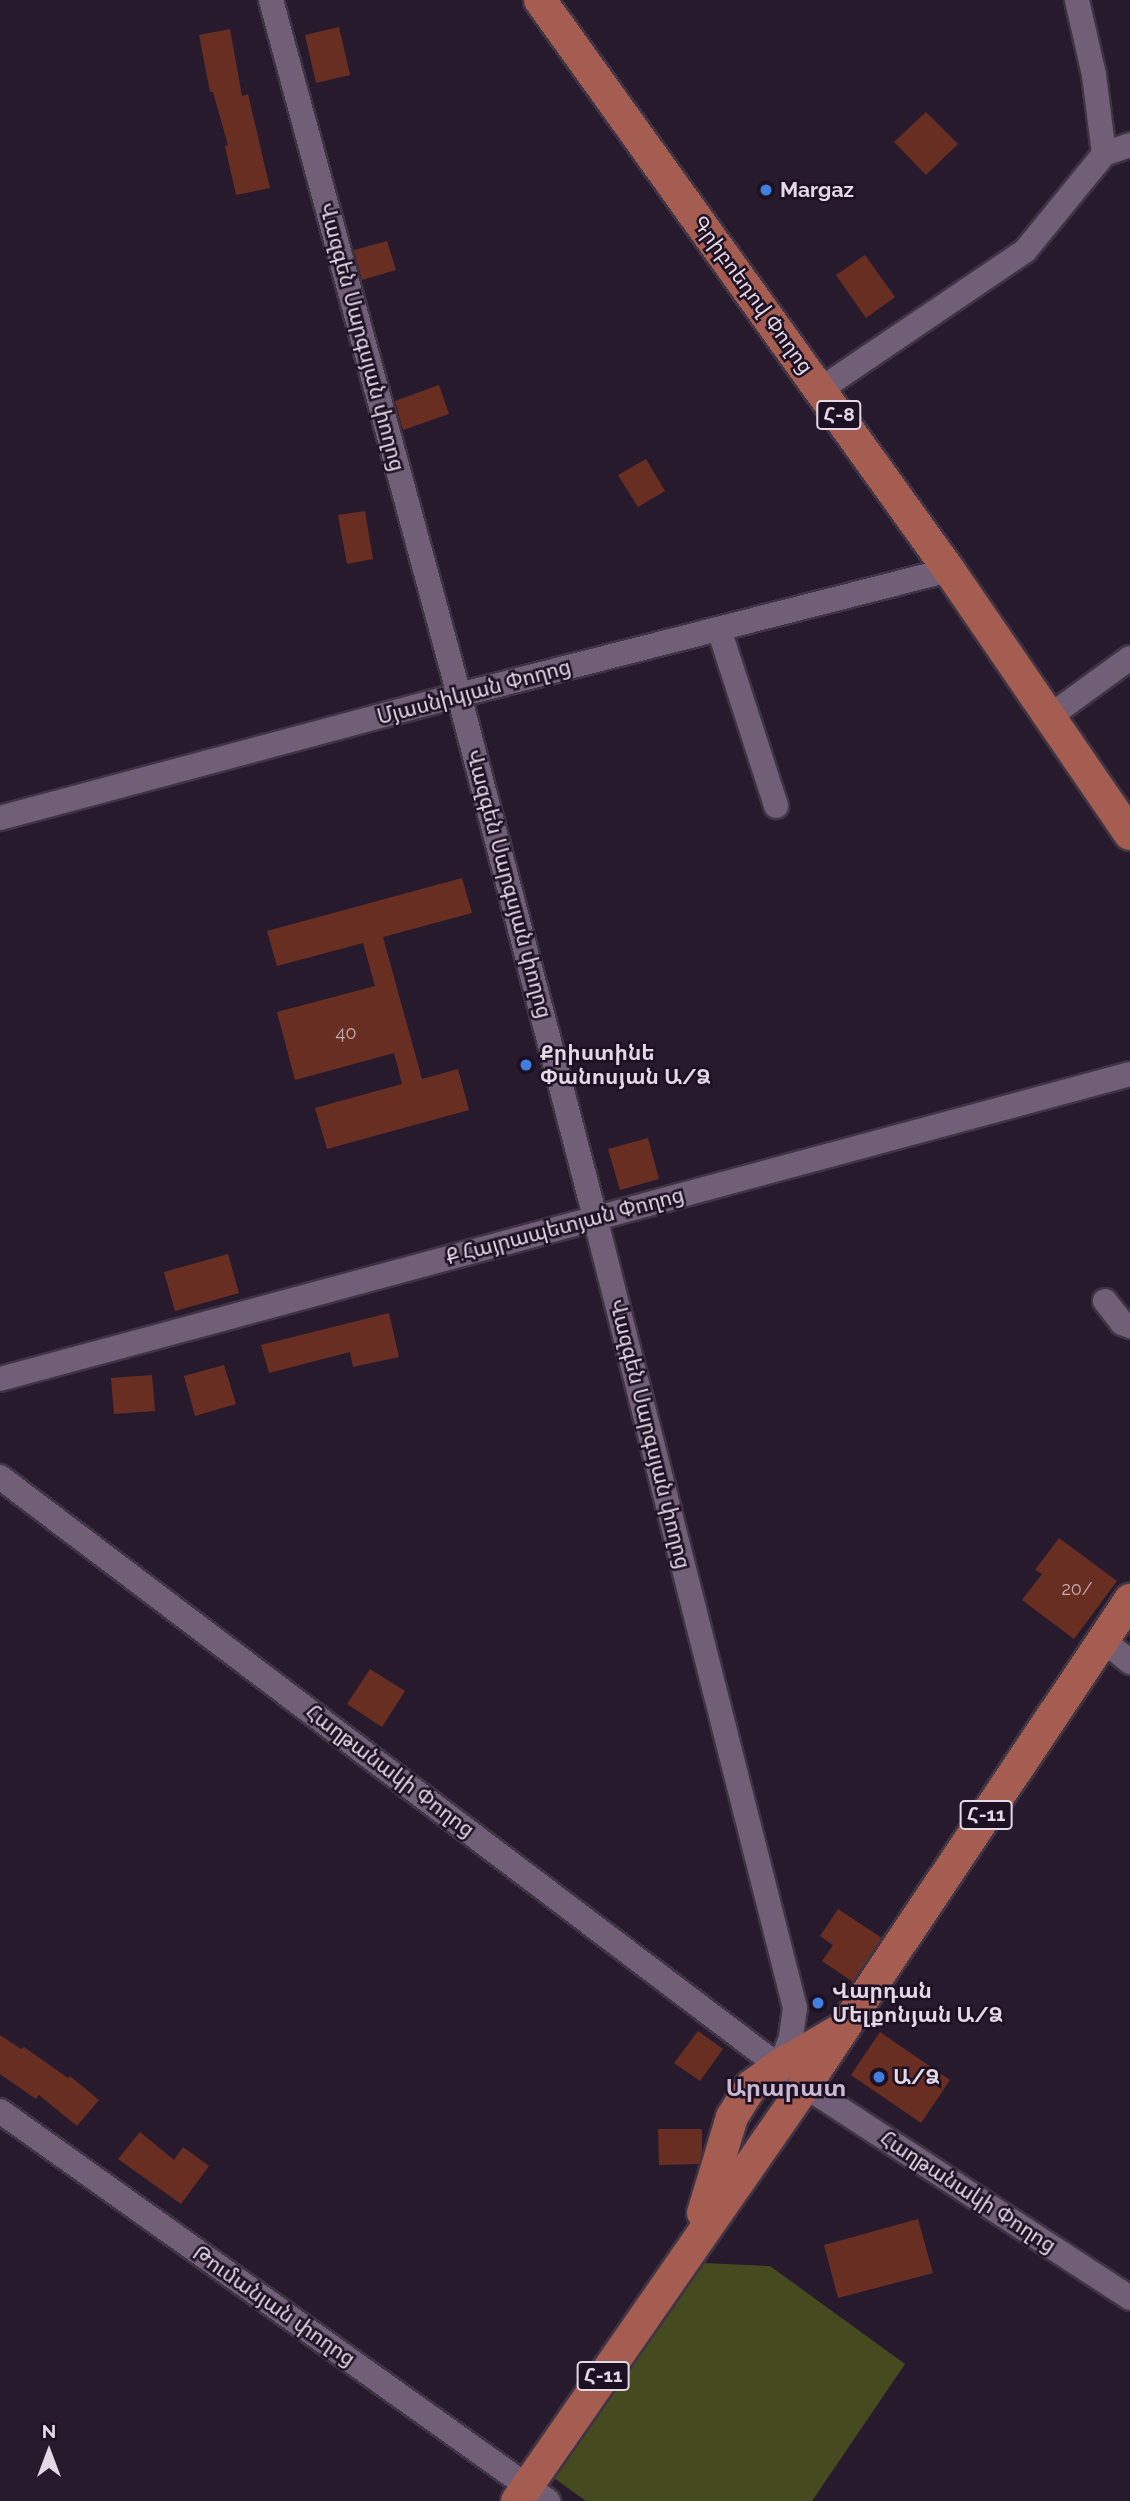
<!DOCTYPE html>
<html>
<head>
<meta charset="utf-8">
<style>
	body { margin:0 }
	#map { position:relative; width:1130px; height:2501px; overflow:hidden; background:#281a2d; font-family:Raleway,"Noto Sans Armenian",sans-serif }
	div>[style] { position:absolute }
	.green>* { inset:0; background:#464a1f }
	.building>* { inset:0; background:#692e22 }
	.roads { filter:drop-shadow(2px 0 #3f3443) drop-shadow(-2px 0 #3f3443) drop-shadow(0 2px #3f3443) drop-shadow(0 -2px #3f3443) }
	.minor>* { height:24px; margin:-12px; padding:0 12px; transform-origin:12px; border-radius:12px; background:#705f76 }
	.major>* { height:32px; margin:-16px; padding:0 16px; transform-origin:16px; border-radius:16px; background:#a65d51 }
	.dots>* { width:19px; height:19px; translate:-50% -50%; box-sizing:border-box; border:4px solid #1e1023; border-radius:50% }
	span { translate:-50% -50%; white-space:nowrap; text-align:center; line-height:1.15; -webkit-text-stroke:5px #1e1023; paint-order:stroke }
	.number-label { font-size:18px; color:#c4aeb5 }
	.number-label span { -webkit-text-stroke-width:0 }
	.shield-label span { padding:2px 5px; background:#1e1023; border:2px solid; border-radius:5px; -webkit-text-stroke-width:0 }
	.shield-label { font-size:19px; color:#e3d9e6; font-weight:700 }
	.poi-label { font-size:21px; color:#e3d9e6; font-weight:700 }
	.left { translate:0 -50%; text-align:left }
	.street-label { font-size:21px; color:#e3d9e6 }
	.quarter-label { font-size:24px; color:#cab7d1; font-weight:700 }
	.north { position:absolute; left:14px; top:2417px; width:70px; height:70px; -webkit-text-stroke:5px #1e1023; paint-order:stroke; rotate:0deg; font-size:19px; font-weight:700; line-height:28px; text-align:center; color:#e3d9e6 }
	.north::after { content:''; display:block; margin:auto; width:24px; height:32px; background:#e3d9e6; clip-path:polygon(50% 0,100% 100%,50% 72%,0 100%) }
</style>
</head>
<body>
<div id="map">
	<div class="green">
		<i style="clip-path:polygon(704px 2263px,770px 2266px,905px 2364px,812px 2501px,586px 2501px,554px 2478px)"></i>
	</div>
	<div class="building">
		<i style="clip-path:polygon(339px 27px,350px 75px,316px 83px,305px 35px)"></i>
		<i style="clip-path:polygon(230px 29px,242px 96px,248px 94px,270px 188px,236px 195px,225px 146px,228px 145px,213px 92px,210px 92px,199px 35px)"></i>
		<i style="clip-path:polygon(926px 112px,958px 144px,926px 175px,894px 142px)"></i>
		<i style="clip-path:polygon(387px 241px,396px 270px,362px 280px,354px 250px)"></i>
		<i style="clip-path:polygon(865px 255px,895px 297px,866px 318px,836px 275px)"></i>
		<i style="clip-path:polygon(439px 385px,449px 414px,403px 430px,395px 401px)"></i>
		<i style="clip-path:polygon(646px 459px,665px 491px,638px 507px,618px 475px)"></i>
		<i style="clip-path:polygon(365px 511px,373px 559px,347px 564px,338px 515px)"></i>
		<i style="clip-path:polygon(462px 878px,472px 913px,383px 937px,422px 1079px,458px 1069px,469px 1110px,327px 1149px,315px 1108px,402px 1084px,394px 1053px,295px 1080px,277px 1012px,375px 986px,363px 943px,277px 966px,267px 931px)"></i>
		<i style="clip-path:polygon(648px 1138px,659px 1179px,620px 1190px,608px 1149px)"></i>
		<i style="clip-path:polygon(228px 1254px,239px 1293px,175px 1311px,164px 1272px)"></i>
		<i style="clip-path:polygon(389px 1313px,399px 1357px,353px 1367px,350px 1352px,269px 1373px,261px 1345px)"></i>
		<i style="clip-path:polygon(224px 1365px,236px 1404px,195px 1416px,184px 1376px)"></i>
		<i style="clip-path:polygon(152px 1375px,155px 1411px,114px 1414px,111px 1378px)"></i>
		<i style="clip-path:polygon(1059px 1538px,1117px 1581px,1074px 1639px,1022px 1600px,1042px 1574px,1035px 1570px)"></i>
		<i style="clip-path:polygon(370px 1669px,405px 1691px,382px 1727px,347px 1704px)"></i>
		<i style="clip-path:polygon(838px 1909px,882px 1938px,853px 1982px,822px 1961px,833px 1945px,820px 1936px)"></i>
		<i style="clip-path:polygon(698px 2031px,723px 2049px,700px 2081px,674px 2063px)"></i>
		<i style="clip-path:polygon(880px 2032px,950px 2080px,921px 2123px,851px 2075px)"></i>
		<i style="clip-path:polygon(0 2035px,21px 2049px,24px 2047px,68px 2078px,70px 2076px,99px 2100px,77px 2126px,39px 2095px,36px 2099px,0 2074px)"></i>
		<i style="clip-path:polygon(658px 2129px,702px 2129px,702px 2152px,699px 2164px,659px 2165px)"></i>
		<i style="clip-path:polygon(140px 2132px,174px 2160px,183px 2147px,209px 2166px,181px 2204px,118px 2159px)"></i>
		<i style="clip-path:polygon(918px 2219px,933px 2273px,838px 2298px,824px 2245px)"></i>
	</div>
	<div class="roads">
		<div class="minor">
			<i style="left:271px;top:0;width:720px;rotate:74.86deg"></i>
			<i style="left:459px;top:695px;width:539px;rotate:75.4deg"></i>
			<i style="left:595px;top:1217px;width:816px;rotate:75.81deg"></i>
			<i style="left:795px;top:2008px;width:30px;rotate:98deg"></i>
			<i style="left:791px;top:2038px;width:29px;rotate:112deg"></i>
			<i style="left:1104px;top:154px;width:28px;rotate:-19deg"></i>
			<i style="left:821px;top:389px;width:246px;rotate:-34.1deg"></i>
			<i style="left:1025px;top:251px;width:125px;rotate:-50.8deg"></i>
			<i style="left:1104px;top:154px;width:80px;rotate:-97.2deg"></i>
			<i style="left:1094px;top:75px;width:77px;rotate:-102.8deg"></i>
			<i style="left:719px;top:629px;width:186px;rotate:72.1deg"></i>
			<i style="left:1049px;top:717px;width:100px;rotate:-36.1deg"></i>
			<i style="left:0;top:818px;width:475px;rotate:-15deg"></i>
			<i style="left:459px;top:695px;width:506px;rotate:-14.31deg"></i>
			<i style="left:1105px;top:1301px;width:28px;rotate:52deg"></i>
			<i style="left:1122px;top:1323px;width:9px;rotate:21deg"></i>
			<i style="left:0;top:1379px;width:1170px;rotate:-15.1deg"></i>
			<i style="left:0;top:1477px;width:1009px;rotate:37.11deg"></i>
			<i style="left:805px;top:2086px;width:388px;rotate:33.1deg"></i>
			<i style="left:1103px;top:1640px;width:35px;rotate:39deg"></i>
			<i style="left:0;top:2111px;width:673px;rotate:35.44deg"></i>
		</div>
		<div class="major">
			<i style="left:540px;top:0;width:702px;rotate:54.34deg"></i>
			<i style="left:949px;top:570px;width:320px;rotate:55.6deg"></i>
			<i style="left:703px;top:2213px;width:100px;rotate:-73.2deg"></i>
			<i style="left:732px;top:2117px;width:36px;rotate:-58deg"></i>
			<i style="left:751px;top:2086px;width:36px;rotate:-36deg"></i>
			<i style="left:780px;top:2065px;width:66px;rotate:-30.1deg"></i>
			<i style="left:517px;top:2501px;width:505px;rotate:-55.24deg"></i>
			<i style="left:805px;top:2086px;width:585px;rotate:-56.23deg"></i>
		</div>
	</div>
	<div class="dots">
		<i style="left:766px;top:190px;background:#3f7fe0"></i>
		<i style="left:526px;top:1065px;background:#3f7fe0"></i>
		<i style="left:818px;top:2003px;background:#3f7fe0"></i>
		<i style="left:879px;top:2077px;background:#3f7fe0"></i>
	</div>
	<div class="number-label">
		<span style="left:346px;top:1033px">40</span>
		<span style="left:1077px;top:1589px">20/</span>
	</div>
	<div class="shield-label">
		<span style="left:839px;top:415px">Հ-8</span>
		<span style="left:986px;top:1815px">Հ-11</span>
		<span style="left:603px;top:2376px">Հ-11</span>
	</div>
	<div class="poi-label">
		<span class="left" style="left:780px;top:190px">Margaz</span>
		<span class="left" style="left:540px;top:1065px">Քրիստինե<br>Փանոսյան Ա/Ձ</span>
		<span class="left" style="left:832px;top:2003px">Վարդան<br>Մելքոնյան Ա/Ձ</span>
		<span class="left" style="left:893px;top:2077px">Ա/Ձ</span>
	</div>
	<div class="street-label">
		<span style="left:753px;top:295px;rotate:54deg">Գրիբոեդով Փողոց</span>
		<span style="left:362px;top:337px;rotate:75deg">Վազգեն Սարգսյան փողոց</span>
		<span style="left:474px;top:692px;rotate:-15deg">Մյասնիկյան Փողոց</span>
		<span style="left:509px;top:884px;rotate:75deg">Վազգեն Սարգսյան փողոց</span>
		<span style="left:565px;top:1226px;rotate:-15deg">Ք.Հայրապետյան Փողոց</span>
		<span style="left:650px;top:1434px;rotate:76deg">Վազգեն Սարգսյան փողոց</span>
		<span style="left:390px;top:1771px;rotate:37deg">Հաղթանակի Փողոց</span>
		<span style="left:968px;top:2192px;rotate:33deg">Հաղթանակի Փողոց</span>
		<span style="left:274px;top:2306px;rotate:35deg">Թումանյան փողոց</span>
	</div>
	<div class="quarter-label">
		<span style="left:786px;top:2088px">Արարատ</span>
	</div>
	<div class="north">N</div>
</div>
</body>
</html>
